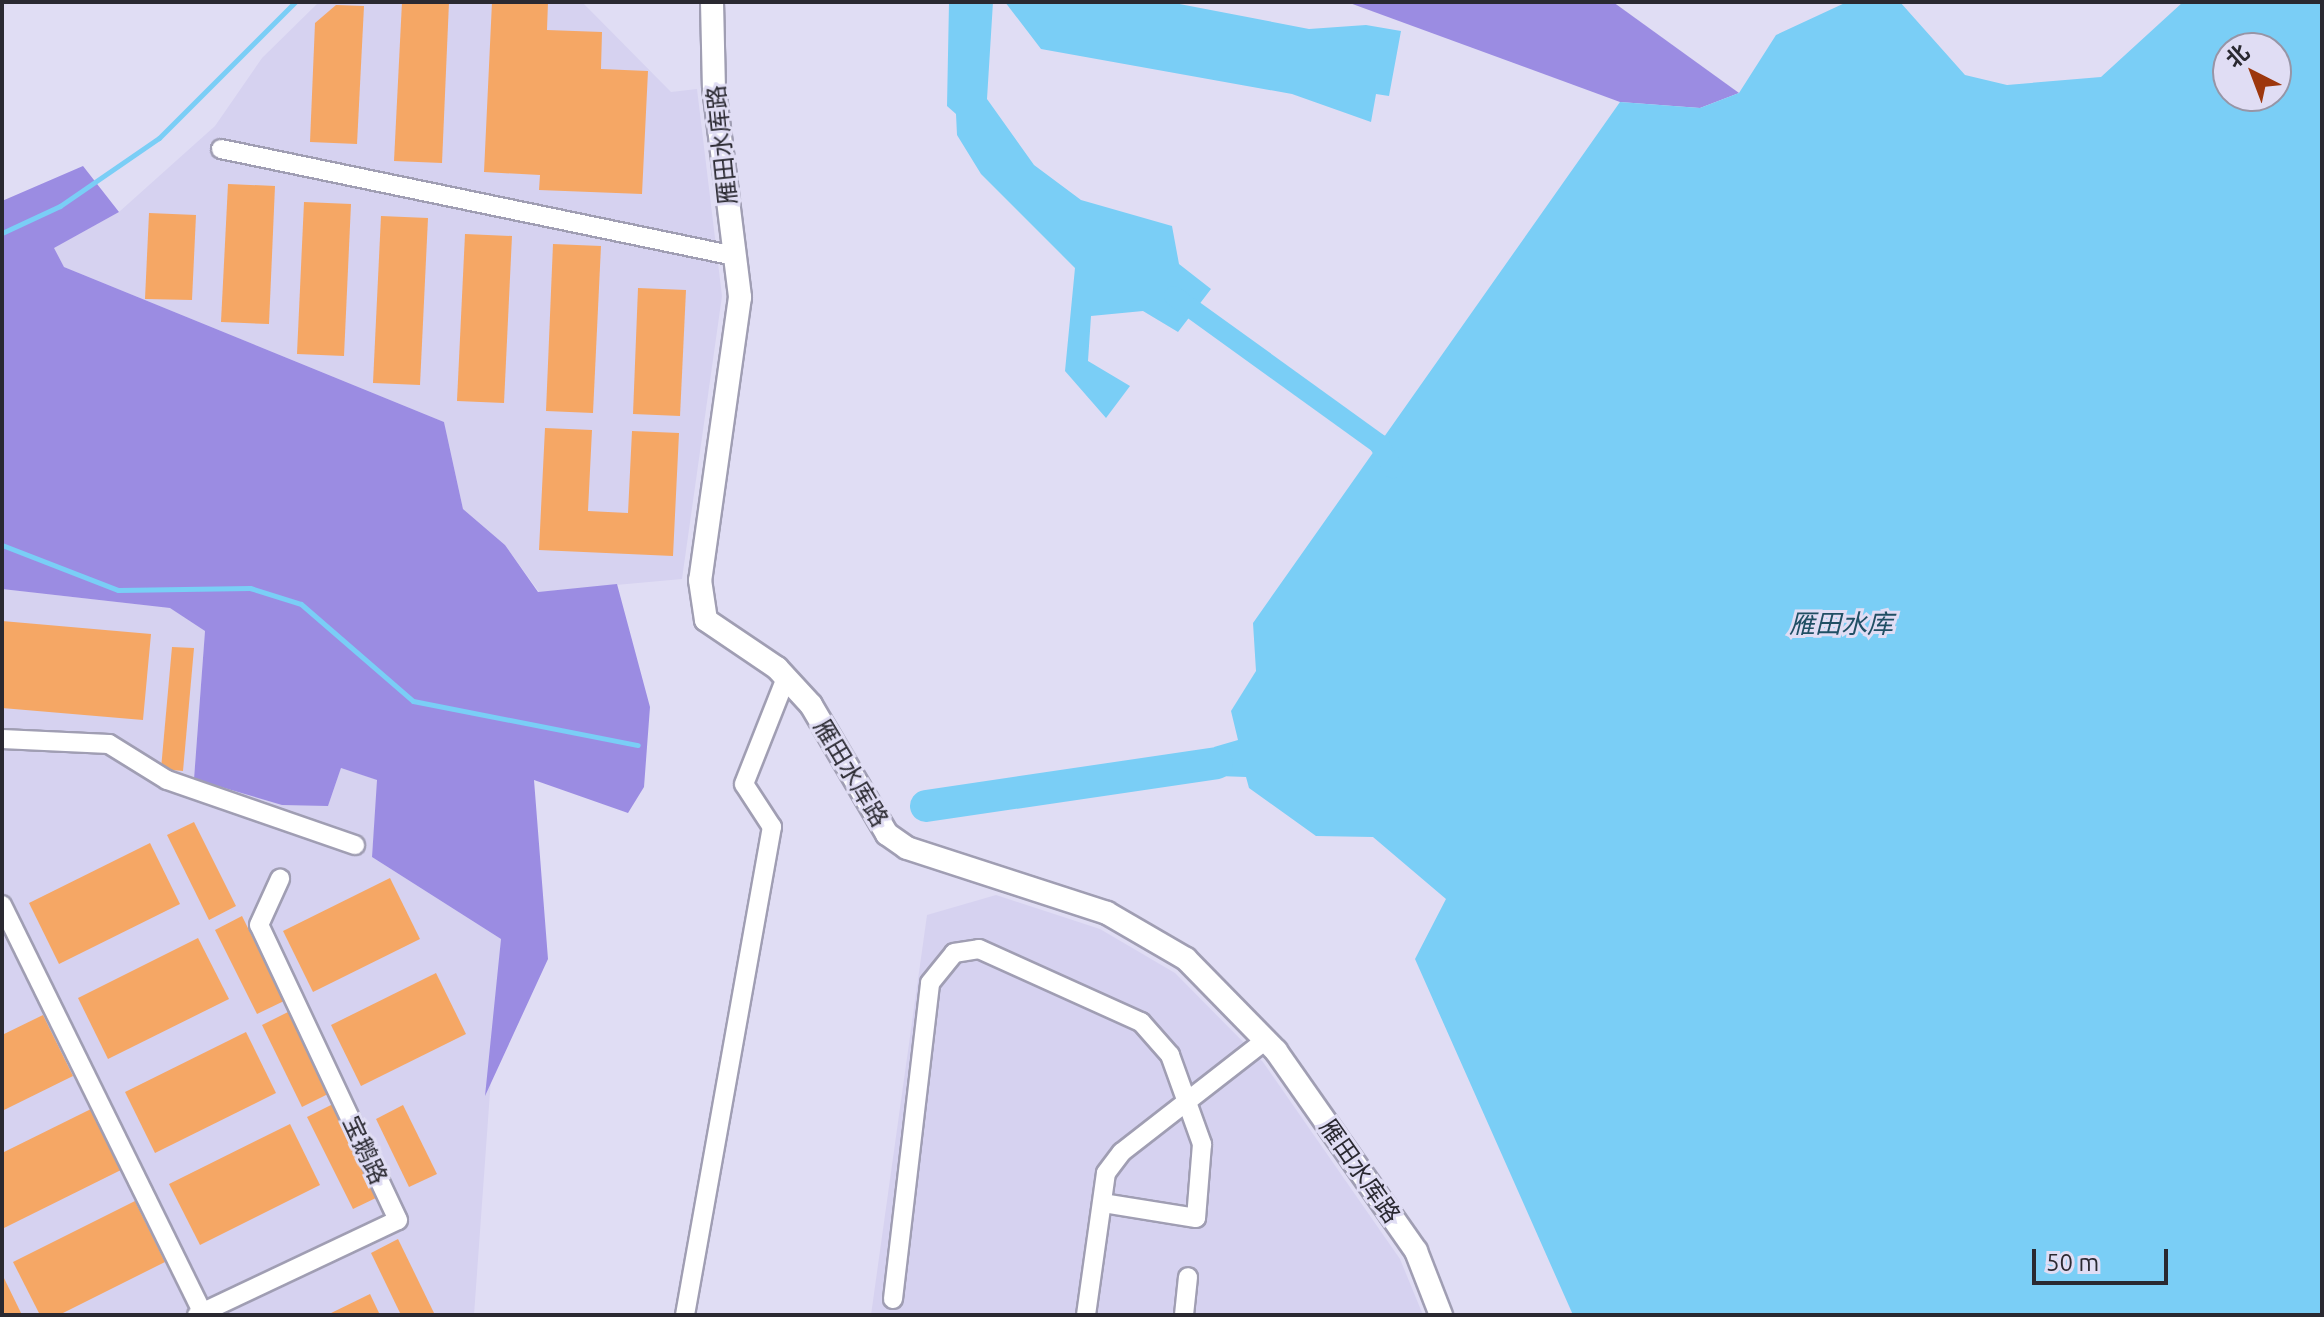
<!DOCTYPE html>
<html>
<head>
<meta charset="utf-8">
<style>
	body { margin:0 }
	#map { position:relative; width:2324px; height:1317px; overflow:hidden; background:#e0ddf4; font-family:Ubuntu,"Noto Sans SC",sans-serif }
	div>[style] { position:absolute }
	.built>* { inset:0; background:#d6d2f0 }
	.forest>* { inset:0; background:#9b8ce2 }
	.water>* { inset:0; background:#7acef6 }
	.stream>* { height:5px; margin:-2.5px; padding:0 2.5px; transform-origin:2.5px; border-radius:2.5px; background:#7acef6 }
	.canal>* { height:20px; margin:-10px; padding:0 10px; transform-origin:10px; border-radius:10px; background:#7acef6 }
	.river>* { height:32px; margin:-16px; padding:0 16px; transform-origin:16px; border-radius:16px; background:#7acef6 }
	.building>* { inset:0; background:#f5a765 }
	.roads { filter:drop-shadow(2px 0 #a09eb3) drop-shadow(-2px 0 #a09eb3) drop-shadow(0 2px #a09eb3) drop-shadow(0 -2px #a09eb3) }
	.minor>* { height:18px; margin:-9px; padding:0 9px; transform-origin:9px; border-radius:9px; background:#fff }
	.major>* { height:22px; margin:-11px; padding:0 11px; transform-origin:11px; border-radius:11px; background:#fff }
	span { translate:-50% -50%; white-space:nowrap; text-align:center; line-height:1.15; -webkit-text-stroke:6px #e0ddf4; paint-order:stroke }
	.street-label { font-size:24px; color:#2a2931 }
	.water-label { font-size:26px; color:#204f64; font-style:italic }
	.frame { position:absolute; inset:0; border:4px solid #2a2931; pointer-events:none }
	.north { position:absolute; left:2212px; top:32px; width:80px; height:80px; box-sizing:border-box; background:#e0ddf4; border:2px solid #9795a6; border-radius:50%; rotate:318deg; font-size:22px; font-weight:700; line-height:32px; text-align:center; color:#2a2931 }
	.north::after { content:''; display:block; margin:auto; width:28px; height:36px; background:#9d370d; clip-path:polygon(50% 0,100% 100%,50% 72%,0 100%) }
	.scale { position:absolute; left:2032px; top:1249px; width:136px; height:36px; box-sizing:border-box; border:4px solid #2a2931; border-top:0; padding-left:10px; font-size:24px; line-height:28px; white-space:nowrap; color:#2a2931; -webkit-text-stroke:6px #e0ddf4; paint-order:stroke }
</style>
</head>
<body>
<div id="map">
	<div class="built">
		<i style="clip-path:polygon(319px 2px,582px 2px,671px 92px,697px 89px,722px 296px,682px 579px,539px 592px,505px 545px,463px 509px,444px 422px,64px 267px,53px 248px,119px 212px,215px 126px,262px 58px)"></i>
		<i style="clip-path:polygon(2px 589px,171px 608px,205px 631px,194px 779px,328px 806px,341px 768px,378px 780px,372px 857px,501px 939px,474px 1315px,2px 1315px)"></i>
		<i style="clip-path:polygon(996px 895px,1100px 929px,1175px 973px,1263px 1062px,1400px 1259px,1423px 1315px,871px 1315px,927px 915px)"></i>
	</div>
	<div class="forest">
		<i style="clip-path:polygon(1347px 2px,1613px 2px,1739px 93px,1700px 108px,1620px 102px)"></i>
		<i style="clip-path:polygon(83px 166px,119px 212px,54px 248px,64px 267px,444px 422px,463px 509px,505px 545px,538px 592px,617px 584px,650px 707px,644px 787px,628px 813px,534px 780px,548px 959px,485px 1096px,501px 939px,372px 857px,377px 780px,341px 768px,328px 806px,282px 805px,194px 779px,205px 631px,170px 608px,2px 589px,2px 201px)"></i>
	</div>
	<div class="water">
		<i style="clip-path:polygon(949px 2px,993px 2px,987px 99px,1034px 165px,1081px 200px,1172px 226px,1179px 264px,1211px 289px,1178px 332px,1143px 311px,1091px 316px,1088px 361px,1130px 386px,1106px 418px,1065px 371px,1075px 268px,981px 174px,957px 135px,956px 114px,947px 106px)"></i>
		<i style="clip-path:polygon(1005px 2px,1169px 2px,1309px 29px,1366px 25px,1401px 31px,1389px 96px,1376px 94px,1371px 122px,1292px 94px,1041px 49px)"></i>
		<i style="clip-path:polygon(evenodd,1847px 2px,1900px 2px,1965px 75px,2007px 85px,2101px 77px,2183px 2px,2322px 2px,2322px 1315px,1573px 1315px,1415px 959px,1446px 899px,1373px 837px,1316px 836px,1249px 788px,1246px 777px,1219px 776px,1214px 747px,1238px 740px,1231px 711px,1256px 671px,1253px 623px,1620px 102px,1700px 108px,1739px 93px,1776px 35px,1847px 2px,2228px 48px,2276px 48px,2276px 96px,2228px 96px,2228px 48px)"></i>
	</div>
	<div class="stream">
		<i style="left:2px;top:233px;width:64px;rotate:-25deg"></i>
		<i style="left:60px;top:206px;width:120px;rotate:-34.5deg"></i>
		<i style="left:159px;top:138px;width:192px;rotate:-45deg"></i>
		<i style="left:2px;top:545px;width:124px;rotate:21.2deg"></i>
		<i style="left:118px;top:590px;width:132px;rotate:-0.9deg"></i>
		<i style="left:250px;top:588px;width:53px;rotate:17.4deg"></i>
		<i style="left:301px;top:604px;width:148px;rotate:40.9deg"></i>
		<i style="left:413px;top:701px;width:229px;rotate:11.1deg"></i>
	</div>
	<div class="canal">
		<i style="left:1174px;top:296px;width:253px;rotate:35.8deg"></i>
		<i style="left:1379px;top:444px;width:28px;rotate:60deg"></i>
	</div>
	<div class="river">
		<i style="left:926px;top:806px;width:294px;rotate:-8.4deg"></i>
	</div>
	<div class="building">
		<i style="clip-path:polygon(402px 2px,449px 2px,442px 163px,394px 161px)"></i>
		<i style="clip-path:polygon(492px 2px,548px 2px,547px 30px,602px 32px,601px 69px,648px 71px,642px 194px,539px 190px,540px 175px,484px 172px)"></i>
		<i style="clip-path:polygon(336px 5px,364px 6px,357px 144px,310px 142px,315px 23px)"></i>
		<i style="clip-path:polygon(228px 184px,275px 186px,269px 324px,221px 322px)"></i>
		<i style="clip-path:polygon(304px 202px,351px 204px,344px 356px,297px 354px)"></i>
		<i style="clip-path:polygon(149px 213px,196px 215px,192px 300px,145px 299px)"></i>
		<i style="clip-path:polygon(381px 216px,428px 218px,420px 385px,373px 383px)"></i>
		<i style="clip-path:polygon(465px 234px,512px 236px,504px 403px,457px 401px)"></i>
		<i style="clip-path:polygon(553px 244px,601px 246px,593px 413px,546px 411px)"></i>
		<i style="clip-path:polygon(638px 288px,686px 290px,680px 416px,633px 414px)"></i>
		<i style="clip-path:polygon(545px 428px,592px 430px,588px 511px,628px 513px,632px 431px,679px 433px,673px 556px,539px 550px)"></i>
		<i style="clip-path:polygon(2px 621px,151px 634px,143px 720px,2px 708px)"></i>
		<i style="clip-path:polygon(172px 647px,194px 648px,183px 771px,161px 769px)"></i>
		<i style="clip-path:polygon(194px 822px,236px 906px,209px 920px,167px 835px)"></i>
		<i style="clip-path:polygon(150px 843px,180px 904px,59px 964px,29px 903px)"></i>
		<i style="clip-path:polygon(390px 878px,420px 939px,313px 992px,283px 931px)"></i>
		<i style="clip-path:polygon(242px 916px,284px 1001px,257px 1014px,215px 930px)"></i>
		<i style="clip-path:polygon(198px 938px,229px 999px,108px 1059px,78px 998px)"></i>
		<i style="clip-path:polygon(436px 973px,466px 1034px,361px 1086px,331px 1025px)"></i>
		<i style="clip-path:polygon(290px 1011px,330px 1093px,302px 1107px,262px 1025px)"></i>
		<i style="clip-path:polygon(43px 1015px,73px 1076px,2px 1111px,2px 1035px)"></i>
		<i style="clip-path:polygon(246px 1032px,276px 1093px,155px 1153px,125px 1092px)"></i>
		<i style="clip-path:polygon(335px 1103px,380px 1196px,353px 1209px,307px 1117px)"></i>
		<i style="clip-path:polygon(403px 1105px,437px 1174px,409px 1187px,376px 1119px)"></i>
		<i style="clip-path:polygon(91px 1109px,121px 1170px,2px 1229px,2px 1153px)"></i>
		<i style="clip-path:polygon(290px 1124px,320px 1185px,200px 1245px,169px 1184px)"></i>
		<i style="clip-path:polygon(135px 1201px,165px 1262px,59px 1315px,40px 1315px,13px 1262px)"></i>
		<i style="clip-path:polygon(398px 1239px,435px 1315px,401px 1315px,371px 1253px)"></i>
		<i style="clip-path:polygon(2px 1274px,22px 1315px,2px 1315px)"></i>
		<i style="clip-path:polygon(370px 1294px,380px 1315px,327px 1315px)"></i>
	</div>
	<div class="roads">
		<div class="minor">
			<i style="left:221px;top:149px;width:525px;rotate:11.76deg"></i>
			<i style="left:2px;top:739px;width:107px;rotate:2.7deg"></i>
			<i style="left:109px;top:744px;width:68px;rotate:31.8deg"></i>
			<i style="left:167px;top:780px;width:199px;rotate:19.1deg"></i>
			<i style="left:2px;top:905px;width:457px;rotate:63.8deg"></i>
			<i style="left:893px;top:1299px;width:318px;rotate:-83.3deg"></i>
			<i style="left:930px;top:983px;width:38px;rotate:-51deg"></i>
			<i style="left:954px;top:953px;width:25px;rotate:-9deg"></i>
			<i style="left:979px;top:949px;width:178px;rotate:24.3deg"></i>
			<i style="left:1141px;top:1022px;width:44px;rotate:48.7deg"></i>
			<i style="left:1170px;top:1055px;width:95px;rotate:70.2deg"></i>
			<i style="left:1202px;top:1144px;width:74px;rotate:94.6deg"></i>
			<i style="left:1196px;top:1218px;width:95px;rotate:-170.9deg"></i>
			<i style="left:197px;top:1315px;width:222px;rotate:-25.3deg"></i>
			<i style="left:398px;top:1220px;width:326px;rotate:-115.2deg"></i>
			<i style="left:259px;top:925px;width:51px;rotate:-65.5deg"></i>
			<i style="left:685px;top:1315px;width:496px;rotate:-79.9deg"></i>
			<i style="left:772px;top:827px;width:51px;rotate:-123.1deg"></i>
			<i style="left:744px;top:784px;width:114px;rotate:-68.4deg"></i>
			<i style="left:1086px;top:1315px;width:143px;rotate:-82deg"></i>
			<i style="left:1106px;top:1173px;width:26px;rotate:-53deg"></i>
			<i style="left:1122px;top:1152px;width:182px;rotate:-37.9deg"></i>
			<i style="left:1184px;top:1315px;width:38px;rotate:-84deg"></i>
		</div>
		<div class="major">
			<i style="left:712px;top:2px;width:86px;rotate:88.7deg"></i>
			<i style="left:714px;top:88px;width:211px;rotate:82.9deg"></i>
			<i style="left:740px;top:297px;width:286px;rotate:98deg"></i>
			<i style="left:700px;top:580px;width:40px;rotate:81.5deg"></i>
			<i style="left:706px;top:620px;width:86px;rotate:34.1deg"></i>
			<i style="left:777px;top:668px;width:50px;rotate:47.4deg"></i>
			<i style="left:811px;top:705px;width:150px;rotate:59.5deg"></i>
			<i style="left:887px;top:834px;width:24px;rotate:35deg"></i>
			<i style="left:907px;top:848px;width:210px;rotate:18deg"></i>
			<i style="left:1107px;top:913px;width:91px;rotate:30.2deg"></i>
			<i style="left:1186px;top:959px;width:129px;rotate:45.6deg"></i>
			<i style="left:1276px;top:1051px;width:244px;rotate:55deg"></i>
			<i style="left:1416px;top:1251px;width:69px;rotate:68.7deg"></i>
		</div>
	</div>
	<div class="street-label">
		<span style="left:722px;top:145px;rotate:-96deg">雁田水库路</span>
		<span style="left:851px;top:773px;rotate:59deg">雁田水库路</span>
		<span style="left:365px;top:1150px;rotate:65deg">宝鹅路</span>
		<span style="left:1360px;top:1171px;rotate:55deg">雁田水库路</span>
	</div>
	<div class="water-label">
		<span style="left:1841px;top:624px">雁田水库</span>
	</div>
	<div class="frame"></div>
	<div class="north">北</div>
	<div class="scale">50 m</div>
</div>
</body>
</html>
